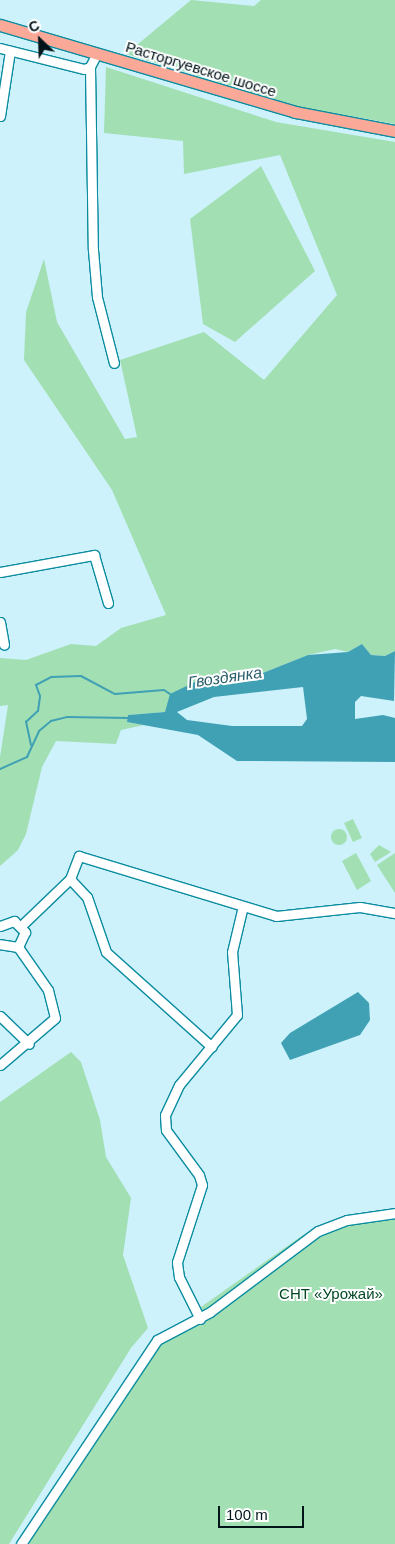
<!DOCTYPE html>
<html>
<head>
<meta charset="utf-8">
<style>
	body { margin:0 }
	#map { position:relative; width:395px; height:1544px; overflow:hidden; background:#cdf2fb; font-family:Helvetica,sans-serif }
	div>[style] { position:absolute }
	.green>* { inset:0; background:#a2dfb3 }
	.round { border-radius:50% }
	.water>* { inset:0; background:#40a1b4 }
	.stream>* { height:2px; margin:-1px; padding:0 1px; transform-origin:1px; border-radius:1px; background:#40a1b4 }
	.roads { filter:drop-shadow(1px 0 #0b8ca0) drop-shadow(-1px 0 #0b8ca0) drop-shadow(0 1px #0b8ca0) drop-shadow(0 -1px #0b8ca0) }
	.minor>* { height:9px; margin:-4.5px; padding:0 4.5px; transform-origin:4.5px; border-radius:4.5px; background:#fff }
	.major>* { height:11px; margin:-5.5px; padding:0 5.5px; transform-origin:5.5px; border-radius:5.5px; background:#faa998 }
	span { translate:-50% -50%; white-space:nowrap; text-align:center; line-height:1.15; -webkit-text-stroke:4px #fff; paint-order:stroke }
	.street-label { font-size:15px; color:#001419 }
	.park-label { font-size:15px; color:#034723 }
	.water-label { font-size:16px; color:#2a5f6a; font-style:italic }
	.north { position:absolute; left:15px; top:15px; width:50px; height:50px; -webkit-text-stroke:4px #fff; paint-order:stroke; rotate:336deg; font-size:14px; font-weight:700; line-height:20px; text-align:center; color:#001419 }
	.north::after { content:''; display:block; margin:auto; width:18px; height:22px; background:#001419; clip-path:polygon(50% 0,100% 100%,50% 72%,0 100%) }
	.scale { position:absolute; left:218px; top:1506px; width:86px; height:22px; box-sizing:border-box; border:2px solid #001419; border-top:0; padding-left:6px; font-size:15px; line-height:18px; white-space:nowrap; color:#001419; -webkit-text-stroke:4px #fff; paint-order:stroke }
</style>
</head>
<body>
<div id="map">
	<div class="green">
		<i style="clip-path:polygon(191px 0,254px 6px,261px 0,395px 0,395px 124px,300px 107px,126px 54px)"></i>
		<i style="clip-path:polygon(106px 67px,276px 122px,395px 142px,395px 651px,385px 656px,371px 655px,362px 644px,348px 652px,335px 649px,308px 655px,253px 677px,221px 679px,165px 712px,128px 715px,127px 722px,144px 725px,121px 730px,116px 744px,56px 741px,42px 767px,26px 834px,18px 850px,0 866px,0 757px,8px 705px,0 706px,0 658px,26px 660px,71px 644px,96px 646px,121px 628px,166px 615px,112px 490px,24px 360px,26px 312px,44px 259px,57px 322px,125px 439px,137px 437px,120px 360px,204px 332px,264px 380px,337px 295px,280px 155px,184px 174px,183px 141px,104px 133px)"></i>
		<i style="clip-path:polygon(261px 166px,315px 271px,235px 342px,203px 324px,190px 219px)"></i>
		<i style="clip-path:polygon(353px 819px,362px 838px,353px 842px,344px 823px)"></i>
		<i class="round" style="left:331px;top:829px;width:16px;height:16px"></i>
		<i style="clip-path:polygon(379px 845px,391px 852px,375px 862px,370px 854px)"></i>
		<i style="clip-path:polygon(356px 853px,371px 881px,357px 890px,342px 861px)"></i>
		<i style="clip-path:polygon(395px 853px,395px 893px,377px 865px)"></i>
		<i style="clip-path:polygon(71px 1052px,81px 1062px,100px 1120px,106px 1157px,131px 1198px,123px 1255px,148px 1328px,131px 1348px,9px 1544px,0 1544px,0 1102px)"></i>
		<i style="clip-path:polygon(395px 1209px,395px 1544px,29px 1544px,128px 1380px,160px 1345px,206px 1320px,201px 1307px,303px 1235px,346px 1217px)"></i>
	</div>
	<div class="water">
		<i style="clip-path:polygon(evenodd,362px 644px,371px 655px,385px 656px,395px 651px,394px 701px,361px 696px,355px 702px,355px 719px,383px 715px,395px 718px,395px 762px,237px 761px,198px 735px,127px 722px,128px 715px,165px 712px,170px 694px,199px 680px,253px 677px,308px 655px,348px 652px,362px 644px,303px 687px,307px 719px,302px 726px,232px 726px,187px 720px,177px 712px,214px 697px,303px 687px)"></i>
		<i style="clip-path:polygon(358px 992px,369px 1003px,370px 1020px,360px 1035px,290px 1060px,281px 1043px,290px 1033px)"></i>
	</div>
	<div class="stream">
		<i style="left:31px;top:745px;width:24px;rotate:-102deg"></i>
		<i style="left:26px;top:722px;width:16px;rotate:-43deg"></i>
		<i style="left:38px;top:711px;width:15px;rotate:-82deg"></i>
		<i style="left:40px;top:696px;width:12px;rotate:-110deg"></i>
		<i style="left:36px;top:685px;width:17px;rotate:-28deg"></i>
		<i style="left:51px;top:677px;width:30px;rotate:-2deg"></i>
		<i style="left:81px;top:676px;width:38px;rotate:28deg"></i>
		<i style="left:115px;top:694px;width:49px;rotate:-4.7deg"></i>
		<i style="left:164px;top:690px;width:7px;rotate:34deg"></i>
		<i style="left:0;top:769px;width:30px;rotate:-24deg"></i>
		<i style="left:27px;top:757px;width:29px;rotate:-65deg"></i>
		<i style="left:39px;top:731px;width:16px;rotate:-40deg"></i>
		<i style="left:51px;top:721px;width:16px;rotate:-14deg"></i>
		<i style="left:67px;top:717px;width:62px;rotate:0.9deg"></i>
	</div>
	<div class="roads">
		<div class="minor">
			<i style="left:0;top:48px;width:87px;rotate:14deg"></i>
			<i style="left:84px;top:69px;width:6px;rotate:-18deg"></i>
			<i style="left:97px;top:53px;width:16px;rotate:117deg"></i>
			<i style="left:90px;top:67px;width:183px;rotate:89.1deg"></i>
			<i style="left:93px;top:250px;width:47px;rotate:85.1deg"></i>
			<i style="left:97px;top:297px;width:68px;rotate:75.6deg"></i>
			<i style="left:0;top:116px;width:66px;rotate:-81.3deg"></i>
			<i style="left:0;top:572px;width:96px;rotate:-10.3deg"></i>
			<i style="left:94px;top:555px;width:50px;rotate:73.7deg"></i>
			<i style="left:0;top:622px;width:23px;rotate:80deg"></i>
			<i style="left:70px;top:879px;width:25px;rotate:47deg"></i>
			<i style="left:87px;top:897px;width:58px;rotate:70.9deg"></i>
			<i style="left:106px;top:952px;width:142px;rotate:41.9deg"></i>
			<i style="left:22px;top:925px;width:66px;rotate:-43.8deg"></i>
			<i style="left:70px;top:879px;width:25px;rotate:-69deg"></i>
			<i style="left:79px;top:856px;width:206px;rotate:16.9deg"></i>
			<i style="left:276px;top:916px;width:84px;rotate:-6.1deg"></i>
			<i style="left:360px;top:907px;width:36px;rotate:10deg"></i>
			<i style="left:0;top:926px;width:15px;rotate:-20deg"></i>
			<i style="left:14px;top:921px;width:16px;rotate:45deg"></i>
			<i style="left:25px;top:932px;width:17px;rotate:115deg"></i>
			<i style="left:18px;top:947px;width:18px;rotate:-171deg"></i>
			<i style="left:0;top:1016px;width:40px;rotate:44deg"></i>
			<i style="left:0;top:1065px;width:72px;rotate:-40.5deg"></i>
			<i style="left:55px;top:1018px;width:29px;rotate:-104deg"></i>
			<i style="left:48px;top:990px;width:52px;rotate:-124.9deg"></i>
			<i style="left:200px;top:1319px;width:47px;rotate:-116.6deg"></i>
			<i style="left:179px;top:1277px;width:15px;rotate:-98deg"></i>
			<i style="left:177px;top:1262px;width:81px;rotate:-72deg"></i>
			<i style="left:202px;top:1185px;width:10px;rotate:-107deg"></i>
			<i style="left:199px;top:1175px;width:56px;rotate:-126.3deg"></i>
			<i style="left:166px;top:1130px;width:15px;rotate:-94deg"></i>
			<i style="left:165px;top:1115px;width:33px;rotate:-65deg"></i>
			<i style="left:179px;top:1085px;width:91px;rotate:-50.4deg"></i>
			<i style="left:237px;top:1015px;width:63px;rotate:-94.5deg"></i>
			<i style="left:232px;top:952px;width:47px;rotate:-76.6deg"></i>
			<i style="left:21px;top:1544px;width:245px;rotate:-56.3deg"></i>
			<i style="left:157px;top:1340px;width:60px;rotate:-27.8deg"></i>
			<i style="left:210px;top:1312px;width:135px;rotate:-36.9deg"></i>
			<i style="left:318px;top:1231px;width:31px;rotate:-21deg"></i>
			<i style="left:347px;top:1220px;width:49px;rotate:-8.3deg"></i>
		</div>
		<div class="major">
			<i style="left:0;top:25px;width:308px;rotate:16.4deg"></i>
			<i style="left:295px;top:112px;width:102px;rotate:10.8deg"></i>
		</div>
	</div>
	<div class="street-label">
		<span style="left:201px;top:69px;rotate:17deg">Расторгуевское шоссе</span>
	</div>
	<div class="park-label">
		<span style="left:331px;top:1294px">СНТ «Урожай»</span>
	</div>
	<div class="water-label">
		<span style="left:225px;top:678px;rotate:-8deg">Гвоздянка</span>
	</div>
	<div class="north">С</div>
	<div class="scale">100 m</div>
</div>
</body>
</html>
